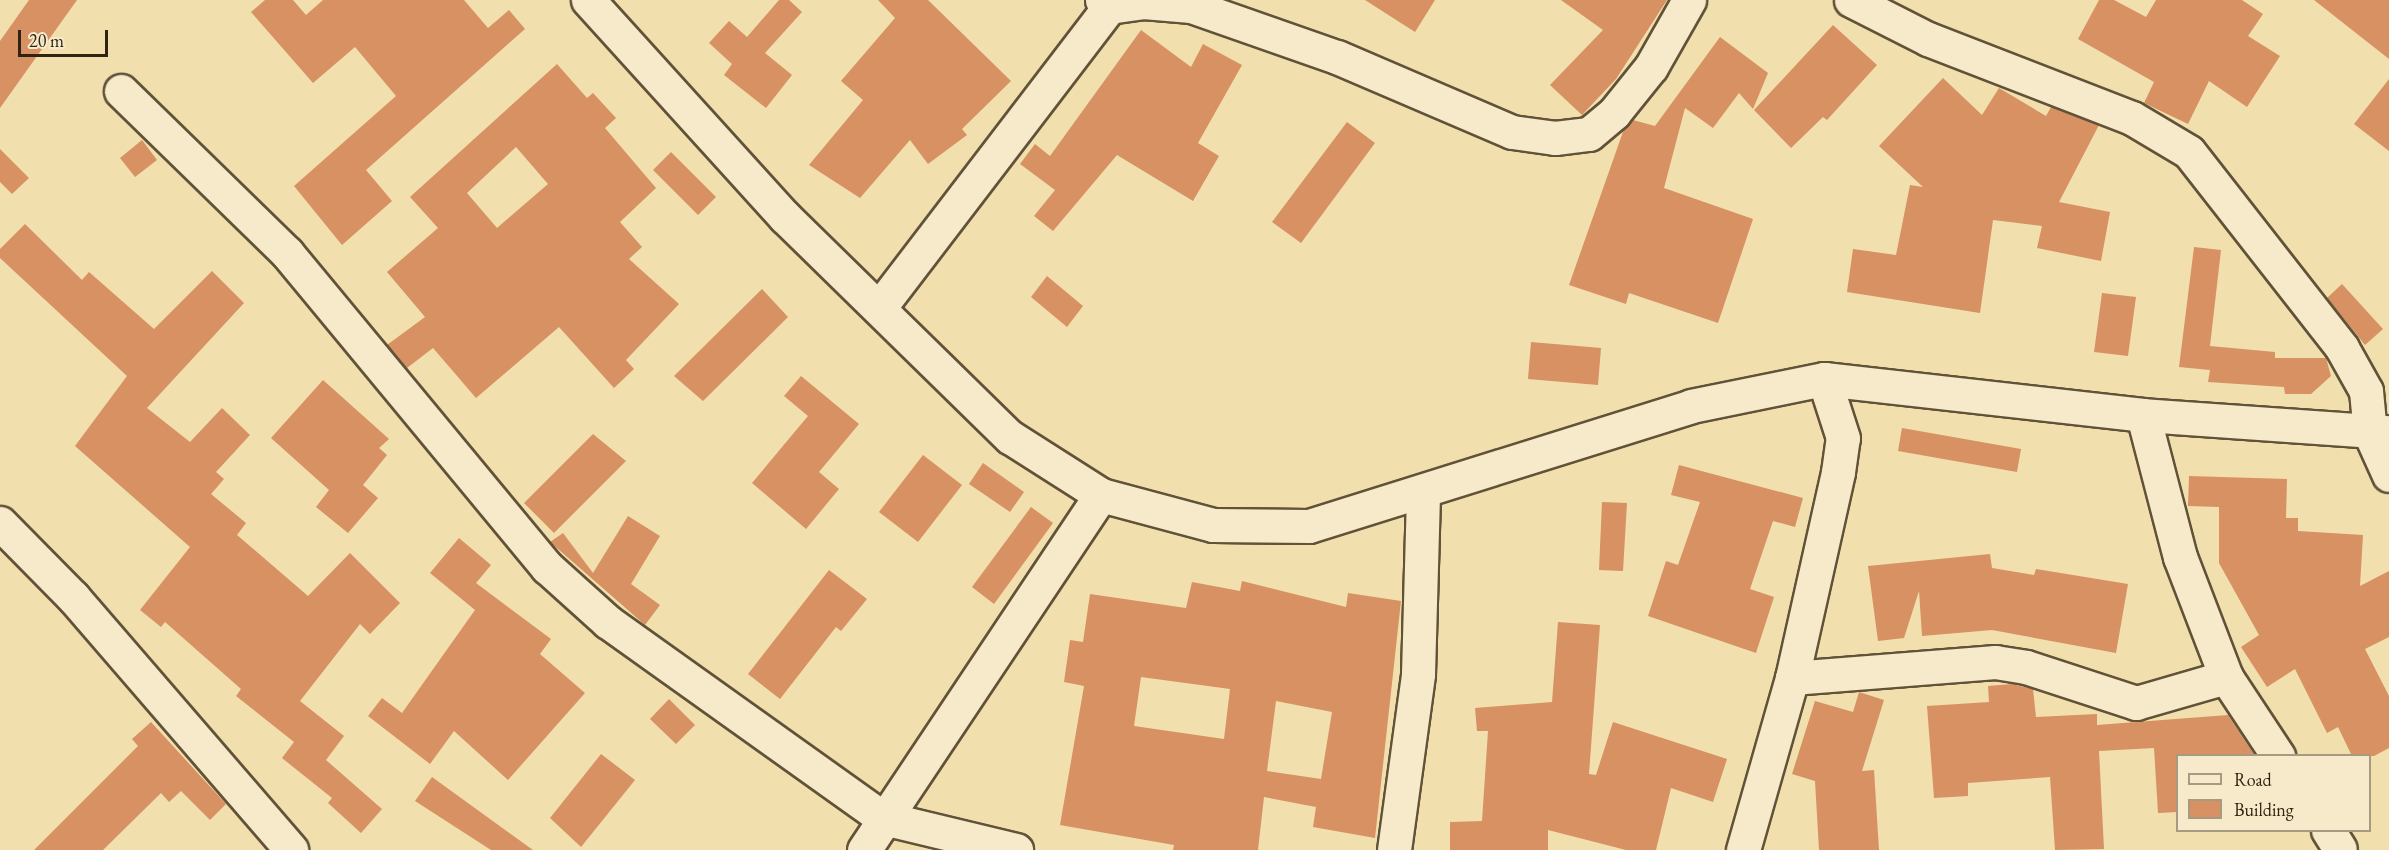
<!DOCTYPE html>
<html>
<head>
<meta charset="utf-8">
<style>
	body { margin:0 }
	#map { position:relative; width:2389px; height:850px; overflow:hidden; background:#f1dfae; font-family:"EB Garamond",serif }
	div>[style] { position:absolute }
	.building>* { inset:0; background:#d79162 }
	.roads { filter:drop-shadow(2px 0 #615238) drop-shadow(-2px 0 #615238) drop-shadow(0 2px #615238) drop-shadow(0 -2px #615238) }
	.minor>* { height:33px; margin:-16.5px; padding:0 16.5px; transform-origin:16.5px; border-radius:16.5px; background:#f6eaca }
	span { translate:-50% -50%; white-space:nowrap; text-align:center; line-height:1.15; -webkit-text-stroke:5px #f6eaca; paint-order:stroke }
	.legend { position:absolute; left:2176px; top:754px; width:195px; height:78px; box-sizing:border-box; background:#f6eaca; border:2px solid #a79a80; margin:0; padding:8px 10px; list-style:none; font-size:18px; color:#312311 }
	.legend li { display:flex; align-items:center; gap:12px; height:30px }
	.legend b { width:30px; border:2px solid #a79a80 }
	.scale { position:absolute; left:18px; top:30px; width:90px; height:27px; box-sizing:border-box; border:3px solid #312311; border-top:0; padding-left:8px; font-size:18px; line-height:21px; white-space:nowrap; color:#312311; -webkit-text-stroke:4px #f6eaca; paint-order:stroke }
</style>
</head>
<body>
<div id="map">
	<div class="building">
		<i style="clip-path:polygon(29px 0,77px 0,0 108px,0 41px)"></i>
		<i style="clip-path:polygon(265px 0,293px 0,306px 15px,323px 0,464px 0,488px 28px,509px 10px,525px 29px,366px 170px,392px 201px,342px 245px,294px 186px,396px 96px,355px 47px,313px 83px,251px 12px)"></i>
		<i style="clip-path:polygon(779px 0,789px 0,802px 12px,765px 53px,792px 75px,766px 108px,724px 75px,732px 64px,709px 43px,729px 21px,747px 37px)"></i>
		<i style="clip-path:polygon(878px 0,928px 0,1011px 81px,962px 129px,967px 135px,928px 164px,910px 140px,860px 198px,809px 165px,863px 100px,841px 81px,895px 18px)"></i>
		<i style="clip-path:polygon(1365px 0,1435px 0,1415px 32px)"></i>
		<i style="clip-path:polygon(1561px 0,1667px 0,1616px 79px,1582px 115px,1550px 85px,1603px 30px)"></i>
		<i style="clip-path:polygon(2099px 0,2114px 0,2146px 17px,2156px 0,2242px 0,2263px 14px,2248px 36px,2280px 56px,2247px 107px,2209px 81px,2188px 124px,2144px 103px,2154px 82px,2078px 39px)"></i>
		<i style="clip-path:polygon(2314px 0,2389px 0,2389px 59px)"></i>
		<i style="clip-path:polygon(1833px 25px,1877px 65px,1827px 120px,1823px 117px,1791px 148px,1754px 110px)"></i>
		<i style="clip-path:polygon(1141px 30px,1191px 67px,1203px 44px,1242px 65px,1198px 143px,1219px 156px,1193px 201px,1117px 155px,1053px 231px,1034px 216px,1055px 190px,1020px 164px,1035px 144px,1050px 156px)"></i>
		<i style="clip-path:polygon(1720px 37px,1768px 73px,1753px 109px,1739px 93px,1713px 128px,1685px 108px,1664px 188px,1753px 219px,1718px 323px,1629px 293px,1626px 304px,1569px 285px,1624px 129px,1633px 120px,1655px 126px)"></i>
		<i style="clip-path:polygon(evenodd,557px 64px,587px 98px,593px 93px,616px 118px,605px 128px,656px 188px,620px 222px,642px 247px,629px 259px,679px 304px,626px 360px,634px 369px,614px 388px,559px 327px,476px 398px,433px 348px,407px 368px,387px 345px,425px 317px,387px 272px,438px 228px,410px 197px,557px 64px,516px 147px,548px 184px,497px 228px,467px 193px,516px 147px)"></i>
		<i style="clip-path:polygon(1943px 78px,1982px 115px,1999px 88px,2046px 116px,2051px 107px,2099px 125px,2059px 202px,2110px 212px,2101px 261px,2037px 248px,2042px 226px,1993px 220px,1980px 313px,1847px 292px,1853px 249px,1896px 255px,1910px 185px,1923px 187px,1879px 146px)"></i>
		<i style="clip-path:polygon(2389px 79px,2389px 151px,2354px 124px)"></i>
		<i style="clip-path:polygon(1347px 122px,1375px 143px,1301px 243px,1272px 222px)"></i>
		<i style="clip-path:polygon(142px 140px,157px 160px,135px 177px,120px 158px)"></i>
		<i style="clip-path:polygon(0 149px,29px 178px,12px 194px,0 182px)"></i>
		<i style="clip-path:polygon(671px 152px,716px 197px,698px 215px,653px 170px)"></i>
		<i style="clip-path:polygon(25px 224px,82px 280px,89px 272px,154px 329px,212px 271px,244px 303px,147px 408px,190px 442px,222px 408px,250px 435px,216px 472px,224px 479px,211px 494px,246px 523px,237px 535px,308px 596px,350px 553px,400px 603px,370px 634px,360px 624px,300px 701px,344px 736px,326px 760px,382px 809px,361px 833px,328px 803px,332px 798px,282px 758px,294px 742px,236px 696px,241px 689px,165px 622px,161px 627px,140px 610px,190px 547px,75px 446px,127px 376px,0 258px,0 249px)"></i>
		<i style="clip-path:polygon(2194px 247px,2221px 250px,2210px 346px,2275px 352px,2275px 358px,2326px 358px,2331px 376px,2311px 394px,2285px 394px,2284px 387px,2208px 382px,2210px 370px,2179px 367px)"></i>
		<i style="clip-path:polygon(1047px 276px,1083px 306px,1067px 327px,1031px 297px)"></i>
		<i style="clip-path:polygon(2342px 284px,2383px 329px,2365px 345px,2327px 298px)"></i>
		<i style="clip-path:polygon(762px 289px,788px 317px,703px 401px,674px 376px)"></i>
		<i style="clip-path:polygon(2102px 293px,2136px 297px,2128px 356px,2094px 352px)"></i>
		<i style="clip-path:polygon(1531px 342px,1601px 348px,1598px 385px,1528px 379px)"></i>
		<i style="clip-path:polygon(801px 376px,859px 424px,819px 472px,839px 489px,806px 529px,752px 483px,808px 416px,784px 396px)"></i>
		<i style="clip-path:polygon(323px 380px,389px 439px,379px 448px,387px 455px,363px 485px,378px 498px,348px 533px,316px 507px,329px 490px,271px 438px)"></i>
		<i style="clip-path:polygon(1902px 428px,2021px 449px,2017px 472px,1898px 451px)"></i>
		<i style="clip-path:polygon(593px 434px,626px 461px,554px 533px,524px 503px)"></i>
		<i style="clip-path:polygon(923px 455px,962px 485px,918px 542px,879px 512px)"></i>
		<i style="clip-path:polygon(983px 463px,1024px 492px,1010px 512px,969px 484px)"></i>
		<i style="clip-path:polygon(1679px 465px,1803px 498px,1795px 527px,1773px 521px,1750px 589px,1774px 597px,1756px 653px,1648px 616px,1666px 561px,1678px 565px,1700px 502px,1671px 495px)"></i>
		<i style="clip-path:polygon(2189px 476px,2287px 479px,2286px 518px,2298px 518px,2298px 531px,2363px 535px,2360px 586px,2389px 571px,2389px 637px,2365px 649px,2389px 696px,2389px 748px,2374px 756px,2352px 756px,2338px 727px,2327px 733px,2295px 669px,2267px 687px,2241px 647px,2259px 635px,2219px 563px,2219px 507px,2188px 506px)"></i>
		<i style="clip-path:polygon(1602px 502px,1627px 503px,1623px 571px,1599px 570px)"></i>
		<i style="clip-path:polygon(1031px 507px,1053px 523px,994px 604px,972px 587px)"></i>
		<i style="clip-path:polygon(628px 516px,660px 536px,631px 584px,660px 605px,645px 625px,550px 542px,563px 533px,593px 573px)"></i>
		<i style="clip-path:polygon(459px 538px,491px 565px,476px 583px,551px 639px,540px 654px,585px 693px,508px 780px,454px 731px,430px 764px,368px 716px,382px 698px,402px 713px,475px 610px,430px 573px)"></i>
		<i style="clip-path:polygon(1990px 554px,1992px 568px,2034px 575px,2036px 569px,2128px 584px,2116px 653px,1992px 630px,1922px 636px,1919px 591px,1904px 638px,1878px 641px,1868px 566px)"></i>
		<i style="clip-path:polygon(829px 570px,867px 599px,841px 631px,836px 627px,780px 699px,748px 674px)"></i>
		<i style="clip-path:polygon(evenodd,1242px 581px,1346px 607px,1348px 593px,1401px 601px,1375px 838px,1313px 827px,1316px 807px,1264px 797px,1258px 850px,1173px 850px,1174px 845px,1060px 825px,1084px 686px,1064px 682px,1070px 640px,1083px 642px,1090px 594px,1186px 608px,1192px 582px,1240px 591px,1242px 581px,1141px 677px,1230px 689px,1224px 739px,1134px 726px,1141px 677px,1242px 581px,1276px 701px,1332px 712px,1321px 779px,1267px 771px,1276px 701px)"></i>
		<i style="clip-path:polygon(1558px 622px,1600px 625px,1589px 774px,1596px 775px,1613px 722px,1727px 759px,1713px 802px,1671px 788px,1656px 850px,1626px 850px,1548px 830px,1548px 850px,1450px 850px,1450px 822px,1482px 821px,1488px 731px,1477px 731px,1475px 708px,1552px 702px)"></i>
		<i style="clip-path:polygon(2012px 684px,2033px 689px,2036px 717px,2097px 714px,2097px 725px,2228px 715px,2255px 756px,2178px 756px,2178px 812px,2158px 813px,2154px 748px,2099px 751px,2104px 849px,2055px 850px,2050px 777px,1968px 783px,1968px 796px,1934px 798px,1927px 706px,1989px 702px,1988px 686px)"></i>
		<i style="clip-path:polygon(1859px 692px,1884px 700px,1862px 771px,1874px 770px,1879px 850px,1819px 850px,1815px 781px,1792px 774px,1815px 701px,1853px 712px)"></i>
		<i style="clip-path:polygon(669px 699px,695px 725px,676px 744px,650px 719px)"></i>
		<i style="clip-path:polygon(151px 722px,226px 804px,210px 820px,181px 791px,169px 802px,161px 793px,103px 850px,34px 850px,138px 746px,132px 739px)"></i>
		<i style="clip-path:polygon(601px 754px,635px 780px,581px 847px,550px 818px)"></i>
		<i style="clip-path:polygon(432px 777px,533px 850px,491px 850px,415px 801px)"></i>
	</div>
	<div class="roads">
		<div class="minor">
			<i style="left:588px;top:0;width:293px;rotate:47.8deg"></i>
			<i style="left:785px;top:217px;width:315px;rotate:44.4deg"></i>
			<i style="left:1010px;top:437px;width:108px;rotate:32.5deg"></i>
			<i style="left:1101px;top:495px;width:116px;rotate:15deg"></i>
			<i style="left:1213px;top:525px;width:96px;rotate:0.6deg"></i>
			<i style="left:1309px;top:526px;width:400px;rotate:-17.4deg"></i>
			<i style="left:1691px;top:406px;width:136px;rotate:-11.5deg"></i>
			<i style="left:1824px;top:379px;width:321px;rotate:6.4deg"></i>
			<i style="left:2143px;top:415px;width:247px;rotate:4deg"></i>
			<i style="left:1102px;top:0;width:10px;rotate:45deg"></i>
			<i style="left:1109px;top:7px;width:34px;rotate:-8deg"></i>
			<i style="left:1143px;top:2px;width:48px;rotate:4.8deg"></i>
			<i style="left:1191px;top:6px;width:155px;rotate:19.3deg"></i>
			<i style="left:1337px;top:57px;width:190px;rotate:23.2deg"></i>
			<i style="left:1512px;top:132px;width:43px;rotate:7.9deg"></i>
			<i style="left:1555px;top:138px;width:34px;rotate:-7deg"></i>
			<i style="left:1589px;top:134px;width:33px;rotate:-40deg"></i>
			<i style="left:1614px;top:113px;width:59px;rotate:-51.2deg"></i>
			<i style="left:1651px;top:67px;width:77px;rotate:-60.4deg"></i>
			<i style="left:1851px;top:0;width:86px;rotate:26.9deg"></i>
			<i style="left:1928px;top:39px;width:219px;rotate:21.2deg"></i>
			<i style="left:2132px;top:118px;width:66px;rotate:30.8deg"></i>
			<i style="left:2189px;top:152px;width:249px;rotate:52deg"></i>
			<i style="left:2342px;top:348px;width:49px;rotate:60.8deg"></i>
			<i style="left:2366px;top:391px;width:42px;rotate:84.6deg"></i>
			<i style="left:2370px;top:433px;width:46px;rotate:65.7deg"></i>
			<i style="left:121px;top:91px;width:232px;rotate:44.3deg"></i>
			<i style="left:287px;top:253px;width:408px;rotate:50.4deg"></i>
			<i style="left:547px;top:567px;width:82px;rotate:42deg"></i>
			<i style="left:608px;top:622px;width:338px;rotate:35.5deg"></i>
			<i style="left:883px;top:818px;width:137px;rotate:13.5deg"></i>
			<i style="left:879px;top:308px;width:379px;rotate:-52.6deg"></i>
			<i style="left:2143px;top:415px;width:147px;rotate:75.4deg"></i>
			<i style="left:2180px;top:557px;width:129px;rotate:69deg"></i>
			<i style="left:2226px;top:677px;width:95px;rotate:56.6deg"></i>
			<i style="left:0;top:523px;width:104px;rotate:45.4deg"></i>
			<i style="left:73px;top:597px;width:334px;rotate:49.2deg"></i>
			<i style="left:1792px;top:678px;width:204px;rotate:-4.5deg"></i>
			<i style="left:1995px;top:662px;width:31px;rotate:9deg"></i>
			<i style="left:2026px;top:667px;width:116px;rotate:18.1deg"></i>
			<i style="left:2136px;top:703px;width:94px;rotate:-16.1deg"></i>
			<i style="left:2328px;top:830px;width:22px;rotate:58deg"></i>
			<i style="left:864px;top:850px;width:427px;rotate:-56.3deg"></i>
			<i style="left:1394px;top:850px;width:178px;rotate:-82.2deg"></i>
			<i style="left:1418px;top:674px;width:182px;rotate:-88.4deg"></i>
			<i style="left:1743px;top:850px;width:179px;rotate:-74.1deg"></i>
			<i style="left:1792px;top:678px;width:211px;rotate:-77.4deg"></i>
			<i style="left:1838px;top:472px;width:34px;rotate:-82deg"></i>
			<i style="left:1843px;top:438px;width:62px;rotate:-107.9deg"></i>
		</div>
	</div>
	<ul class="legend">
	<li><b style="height:8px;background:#f6eaca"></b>Road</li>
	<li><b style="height:16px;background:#d79162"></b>Building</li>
	</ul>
	<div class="scale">20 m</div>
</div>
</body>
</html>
